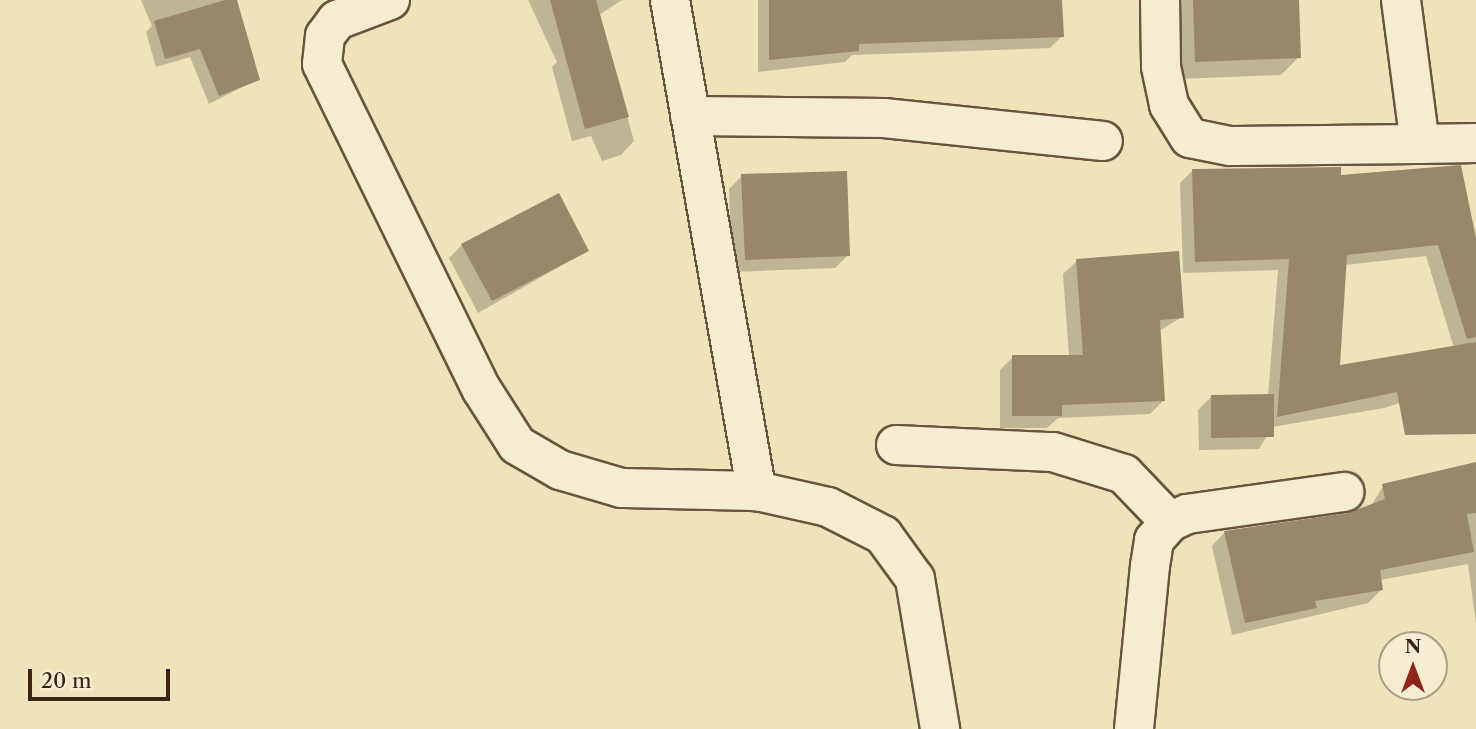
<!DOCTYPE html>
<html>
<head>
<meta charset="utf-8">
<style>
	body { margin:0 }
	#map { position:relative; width:1476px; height:729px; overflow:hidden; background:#eee3b9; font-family:"Libre Caslon Text",serif }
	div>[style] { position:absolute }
	.shadow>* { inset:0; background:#0003 }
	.building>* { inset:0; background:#98876b }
	.roads { filter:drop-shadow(2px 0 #68543f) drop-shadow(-2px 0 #68543f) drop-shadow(0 2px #68543f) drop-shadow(0 -2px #68543f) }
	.street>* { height:38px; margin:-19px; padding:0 19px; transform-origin:19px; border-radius:19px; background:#f4edd2 }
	span { translate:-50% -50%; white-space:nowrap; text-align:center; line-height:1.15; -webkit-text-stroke:5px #f4edd2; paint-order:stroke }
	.north { position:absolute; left:1378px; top:631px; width:70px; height:70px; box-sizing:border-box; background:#f4edd2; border:2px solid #aa9d87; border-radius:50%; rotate:0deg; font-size:19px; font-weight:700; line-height:28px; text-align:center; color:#3b2416 }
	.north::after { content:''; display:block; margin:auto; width:24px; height:32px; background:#8f2418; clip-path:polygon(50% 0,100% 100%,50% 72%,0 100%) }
	.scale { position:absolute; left:28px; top:669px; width:142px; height:32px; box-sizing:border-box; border:4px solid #3b2416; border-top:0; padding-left:9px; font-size:21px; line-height:24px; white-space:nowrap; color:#3b2416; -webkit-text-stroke:5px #f4edd2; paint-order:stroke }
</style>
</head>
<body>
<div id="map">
	<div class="shadow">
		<i style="clip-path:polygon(141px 0,235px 0,258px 79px,209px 104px,190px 57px,156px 67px,146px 32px,152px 26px)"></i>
		<i style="clip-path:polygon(528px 0,622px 0,599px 15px,634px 141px,621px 155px,602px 161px,591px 136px,572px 141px,552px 67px,557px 62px)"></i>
		<i style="clip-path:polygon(758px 0,1061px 0,1062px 36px,1050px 48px,852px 55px,845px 62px,758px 72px)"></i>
		<i style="clip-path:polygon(1175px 0,1297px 0,1299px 57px,1281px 75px,1178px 79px)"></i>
		<i style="clip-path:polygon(evenodd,1192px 171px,1340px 177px,1476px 247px,1476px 379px,1384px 408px,1272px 427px,1259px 449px,1199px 450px,1198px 410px,1211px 397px,1268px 396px,1278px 270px,1183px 273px,1180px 183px,1192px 171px,1426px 256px,1454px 348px,1338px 367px,1345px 265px,1426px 256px)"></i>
		<i style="clip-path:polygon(742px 176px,848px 255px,835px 268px,732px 272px,729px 189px)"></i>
		<i style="clip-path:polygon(462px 245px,587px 251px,478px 313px,449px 258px)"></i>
		<i style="clip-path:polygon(1077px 261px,1182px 317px,1159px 331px,1163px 401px,1150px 414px,1058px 418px,1047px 428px,1000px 428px,1000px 370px,1013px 357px,1069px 357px,1063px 274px)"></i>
		<i style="clip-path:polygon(1476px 464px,1476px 624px,1468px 564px,1380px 580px,1381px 590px,1368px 603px,1232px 635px,1212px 546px,1225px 532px,1348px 515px,1371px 506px,1383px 486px)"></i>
	</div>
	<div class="building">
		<i style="clip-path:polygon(225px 0,237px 0,260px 80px,219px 96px,200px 49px,165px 59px,154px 21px)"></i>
		<i style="clip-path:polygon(550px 0,596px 0,629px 117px,585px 129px)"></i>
		<i style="clip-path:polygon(769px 0,1062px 0,1064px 37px,859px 44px,859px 51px,769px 60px)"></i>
		<i style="clip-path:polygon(1193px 0,1299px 0,1301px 58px,1195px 62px)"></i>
		<i style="clip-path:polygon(1461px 165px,1476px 238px,1476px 337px,1467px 339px,1438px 245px,1347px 255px,1340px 365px,1476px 342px,1476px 434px,1405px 435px,1397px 392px,1277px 417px,1289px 259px,1195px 262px,1192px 169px,1341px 167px,1341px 175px)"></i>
		<i style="clip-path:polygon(847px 171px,850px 256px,745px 260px,741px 174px)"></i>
		<i style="clip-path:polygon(559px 193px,589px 251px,492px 301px,461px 244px)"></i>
		<i style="clip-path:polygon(1179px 251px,1184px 318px,1160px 320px,1165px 401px,1062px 405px,1062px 416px,1012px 416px,1012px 355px,1083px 355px,1076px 259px)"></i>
		<i style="clip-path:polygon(1274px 394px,1274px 437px,1211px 438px,1211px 395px)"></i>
		<i style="clip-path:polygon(1476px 462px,1476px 513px,1467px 514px,1474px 552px,1380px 570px,1383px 590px,1315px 601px,1317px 608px,1245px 623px,1224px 531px,1348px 513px,1385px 499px,1382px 484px)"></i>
	</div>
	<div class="roads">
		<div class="street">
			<i style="left:390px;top:0;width:57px;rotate:159.3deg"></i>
			<i style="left:337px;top:20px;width:20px;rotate:127deg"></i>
			<i style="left:325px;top:36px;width:28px;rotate:96deg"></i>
			<i style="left:322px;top:64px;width:363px;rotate:63.9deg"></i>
			<i style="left:482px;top:390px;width:65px;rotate:57.5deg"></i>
			<i style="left:517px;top:445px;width:50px;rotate:30.2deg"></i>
			<i style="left:560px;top:470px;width:64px;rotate:16.4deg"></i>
			<i style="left:621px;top:488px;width:136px;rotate:1.3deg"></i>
			<i style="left:670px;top:0;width:499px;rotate:80deg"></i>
			<i style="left:757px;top:491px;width:73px;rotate:12.7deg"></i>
			<i style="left:828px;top:507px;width:62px;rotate:27deg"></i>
			<i style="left:883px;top:535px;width:54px;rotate:54deg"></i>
			<i style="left:915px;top:579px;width:152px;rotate:80.5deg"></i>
			<i style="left:1160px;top:0;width:67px;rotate:89.1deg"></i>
			<i style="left:1161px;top:67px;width:39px;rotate:78deg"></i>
			<i style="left:1169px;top:105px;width:39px;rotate:58deg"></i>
			<i style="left:1190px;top:138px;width:41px;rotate:11.3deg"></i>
			<i style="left:1230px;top:146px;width:190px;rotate:-0.6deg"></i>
			<i style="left:1401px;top:0;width:145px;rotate:82.5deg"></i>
			<i style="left:1420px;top:144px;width:56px;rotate:-1deg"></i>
			<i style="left:690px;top:116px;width:194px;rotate:0.6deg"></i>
			<i style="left:884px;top:118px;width:220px;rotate:6deg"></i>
			<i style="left:896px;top:445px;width:157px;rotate:2.6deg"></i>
			<i style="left:1053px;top:452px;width:74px;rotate:17.2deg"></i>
			<i style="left:1124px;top:474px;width:66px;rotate:46.2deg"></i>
			<i style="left:1134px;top:729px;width:164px;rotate:-84.4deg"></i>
			<i style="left:1150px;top:566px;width:26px;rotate:-81deg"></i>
			<i style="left:1154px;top:540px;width:24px;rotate:-48deg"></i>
			<i style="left:1170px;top:522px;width:19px;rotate:-25deg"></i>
			<i style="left:1187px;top:514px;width:159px;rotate:-8deg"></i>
		</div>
	</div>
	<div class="north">N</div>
	<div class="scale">20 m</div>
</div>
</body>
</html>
